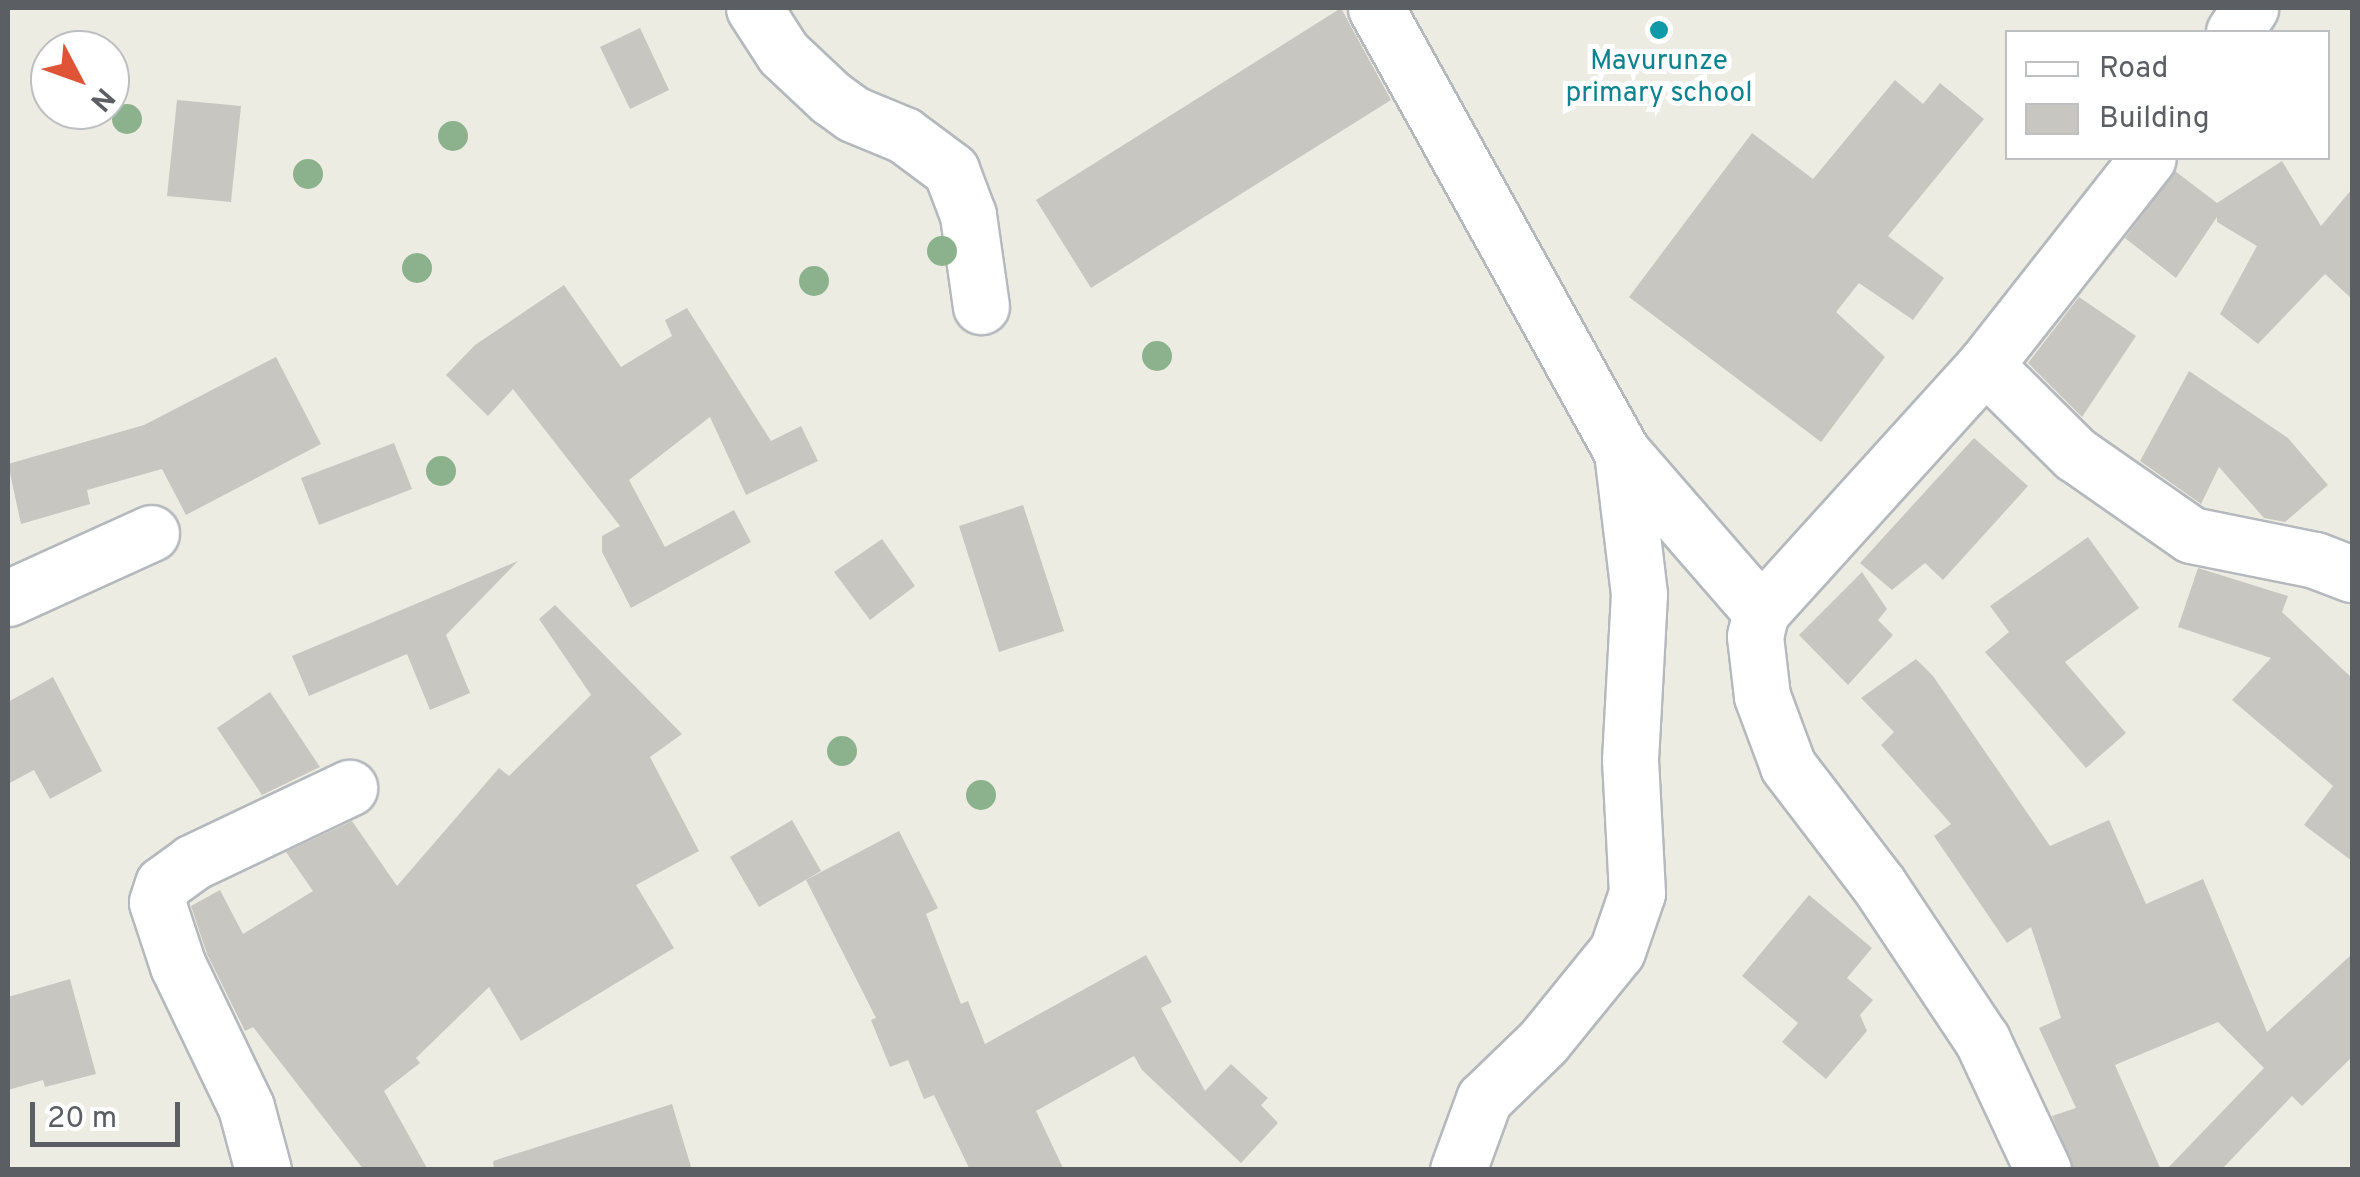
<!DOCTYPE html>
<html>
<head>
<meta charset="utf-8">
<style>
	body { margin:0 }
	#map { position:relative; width:2360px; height:1177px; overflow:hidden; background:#edece3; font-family:Overpass,sans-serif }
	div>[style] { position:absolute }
	.building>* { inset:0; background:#c8c6c0 }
	.roads { filter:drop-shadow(2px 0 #b5b8bc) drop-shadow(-2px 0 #b5b8bc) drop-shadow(0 2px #b5b8bc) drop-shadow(0 -2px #b5b8bc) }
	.minor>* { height:55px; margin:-27.5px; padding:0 27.5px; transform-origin:27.5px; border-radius:27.5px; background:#fff }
	.trees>* { width:30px; height:30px; margin:-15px; border-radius:50%; background:#8bb28c }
	.dots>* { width:28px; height:28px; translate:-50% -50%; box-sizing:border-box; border:5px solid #fff; border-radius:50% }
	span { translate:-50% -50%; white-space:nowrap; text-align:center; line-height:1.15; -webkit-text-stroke:10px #fff; paint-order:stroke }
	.culture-label { font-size:28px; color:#0d838f }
	.frame { position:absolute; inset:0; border:10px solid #5b5e63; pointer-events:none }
	.legend { position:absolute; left:2005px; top:30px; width:325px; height:130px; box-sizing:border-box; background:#fff; border:2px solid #bdbfc1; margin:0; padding:12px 18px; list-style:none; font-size:30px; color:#5b5e63 }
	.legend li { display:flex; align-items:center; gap:20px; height:50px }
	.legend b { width:50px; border:2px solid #bdbfc1 }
	.north { position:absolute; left:30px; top:30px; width:100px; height:100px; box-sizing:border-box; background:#fff; border:2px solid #bdbfc1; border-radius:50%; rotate:131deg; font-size:28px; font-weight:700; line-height:40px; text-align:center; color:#5b5e63 }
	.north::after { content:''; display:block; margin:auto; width:35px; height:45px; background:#df5336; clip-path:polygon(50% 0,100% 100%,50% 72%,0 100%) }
	.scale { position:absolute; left:30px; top:1102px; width:150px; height:45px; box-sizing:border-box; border:5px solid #5b5e63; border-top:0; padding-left:12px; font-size:30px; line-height:35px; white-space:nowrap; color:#5b5e63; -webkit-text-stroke:8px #fff; paint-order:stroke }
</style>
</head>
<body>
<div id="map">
	<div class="building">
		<i style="clip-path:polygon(1341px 8px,1391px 100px,1091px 288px,1036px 200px)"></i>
		<i style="clip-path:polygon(640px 28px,669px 90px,630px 109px,600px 47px)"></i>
		<i style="clip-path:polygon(1895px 80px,1923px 104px,1940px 83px,1984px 119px,1888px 236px,1944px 278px,1913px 320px,1859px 283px,1836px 312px,1885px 357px,1821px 442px,1629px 297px,1752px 133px,1813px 179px)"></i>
		<i style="clip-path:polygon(177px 100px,241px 106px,231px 202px,167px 196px)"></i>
		<i style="clip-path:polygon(2282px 161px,2321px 226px,2352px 189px,2352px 299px,2325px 274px,2258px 344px,2220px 314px,2257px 246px,2217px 222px,2217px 217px,2176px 278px,2125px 238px,2175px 171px,2217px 203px)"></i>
		<i style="clip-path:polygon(564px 285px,621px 367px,672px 336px,665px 320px,687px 308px,771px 441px,801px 426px,818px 461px,746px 495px,710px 417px,629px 480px,665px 547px,734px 510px,751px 542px,631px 608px,602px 552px,602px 536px,620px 526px,513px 389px,488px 416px,446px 375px,475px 345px)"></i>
		<i style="clip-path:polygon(2079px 297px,2136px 336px,2082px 417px,2028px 363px)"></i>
		<i style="clip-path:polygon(276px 357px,321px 444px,186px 515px,162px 469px,87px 490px,90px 504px,21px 524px,8px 464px,144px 425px)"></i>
		<i style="clip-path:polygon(2189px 371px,2288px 438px,2328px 485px,2285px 522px,2264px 518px,2219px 467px,2201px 504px,2140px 461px)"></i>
		<i style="clip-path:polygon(1974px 438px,2028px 486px,1943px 580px,1925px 563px,1892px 590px,1860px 563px)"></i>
		<i style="clip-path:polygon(394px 443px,412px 489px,319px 525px,301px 478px)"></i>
		<i style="clip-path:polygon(1023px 505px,1064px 631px,999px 652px,959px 526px)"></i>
		<i style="clip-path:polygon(2088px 537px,2139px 608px,2065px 662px,2126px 733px,2086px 768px,1985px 652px,2009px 632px,1990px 606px)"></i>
		<i style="clip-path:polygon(882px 539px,915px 586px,870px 620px,834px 572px)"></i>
		<i style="clip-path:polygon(518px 561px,446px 635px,470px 693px,430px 710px,407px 654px,309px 696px,292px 656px)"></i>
		<i style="clip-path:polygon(2198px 568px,2288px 596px,2282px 612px,2352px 678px,2352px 861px,2304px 825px,2333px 786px,2232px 700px,2271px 658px,2178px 627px)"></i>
		<i style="clip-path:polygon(1862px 572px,1887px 609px,1878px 620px,1893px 635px,1848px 685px,1799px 635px)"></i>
		<i style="clip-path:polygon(555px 605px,682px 734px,650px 757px,699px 851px,636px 885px,674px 948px,521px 1041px,489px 987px,416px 1058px,420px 1063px,384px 1091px,428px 1170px,364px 1170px,253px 1027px,245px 1031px,207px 954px,191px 906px,220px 890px,243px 934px,313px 891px,286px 852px,352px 821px,397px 886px,499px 768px,509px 776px,591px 695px,539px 619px)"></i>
		<i style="clip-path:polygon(1916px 659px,1933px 676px,2050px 846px,2109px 820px,2146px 904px,2203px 879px,2267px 1032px,2352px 954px,2352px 1057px,2302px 1106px,2292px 1096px,2221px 1170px,2166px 1170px,2264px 1068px,2218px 1022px,2115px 1065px,2161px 1170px,2074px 1170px,2052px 1116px,2076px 1108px,2039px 1028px,2061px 1018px,2031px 927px,2007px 943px,1934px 836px,1951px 824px,1881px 745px,1894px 732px,1861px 698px)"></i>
		<i style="clip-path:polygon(53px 677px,102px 771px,50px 799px,34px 770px,8px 784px,8px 702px)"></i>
		<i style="clip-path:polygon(270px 692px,320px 767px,262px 795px,217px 728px)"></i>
		<i style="clip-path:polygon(792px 820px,821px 871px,759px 907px,730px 857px)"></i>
		<i style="clip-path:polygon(899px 831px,938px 908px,926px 914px,961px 1004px,968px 1001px,985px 1044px,1146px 955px,1172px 1002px,1161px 1008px,1205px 1091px,1231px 1064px,1268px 1098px,1261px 1105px,1278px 1123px,1241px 1163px,1142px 1070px,1134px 1056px,1036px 1111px,1064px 1170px,970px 1170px,934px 1095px,924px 1099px,908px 1060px,890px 1067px,871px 1020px,876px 1018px,806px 880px)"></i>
		<i style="clip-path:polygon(1809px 895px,1872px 948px,1847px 978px,1873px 1000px,1860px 1015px,1867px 1031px,1826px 1079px,1782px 1042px,1798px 1023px,1742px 976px)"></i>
		<i style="clip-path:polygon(70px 979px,96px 1074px,45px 1087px,43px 1080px,8px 1090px,8px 997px)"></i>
		<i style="clip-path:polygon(672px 1104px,692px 1170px,494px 1170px,493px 1161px)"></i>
	</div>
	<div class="roads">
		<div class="minor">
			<i style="left:754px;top:8px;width:54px;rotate:57.2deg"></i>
			<i style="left:783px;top:53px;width:66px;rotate:43.2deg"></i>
			<i style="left:831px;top:98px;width:27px;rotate:36deg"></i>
			<i style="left:853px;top:114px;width:55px;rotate:22.4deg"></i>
			<i style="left:904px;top:135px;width:59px;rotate:36.7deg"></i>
			<i style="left:951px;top:170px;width:48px;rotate:69.3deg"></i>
			<i style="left:968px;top:215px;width:92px;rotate:81.9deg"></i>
			<i style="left:1376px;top:8px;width:508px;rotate:61.01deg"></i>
			<i style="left:1622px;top:452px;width:212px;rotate:49deg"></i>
			<i style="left:2234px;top:32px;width:29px;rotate:-56deg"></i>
			<i style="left:1985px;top:365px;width:127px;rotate:44.7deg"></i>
			<i style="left:2075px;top:454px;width:141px;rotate:34.9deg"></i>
			<i style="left:2191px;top:535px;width:126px;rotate:11.4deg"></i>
			<i style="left:2315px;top:560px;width:40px;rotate:21deg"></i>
			<i style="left:8px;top:598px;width:157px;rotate:-24.4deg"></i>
			<i style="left:263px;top:1170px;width:65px;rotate:-105.1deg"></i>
			<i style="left:246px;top:1107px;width:157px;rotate:-115.7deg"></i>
			<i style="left:178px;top:966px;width:67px;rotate:-108.2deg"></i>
			<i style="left:157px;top:902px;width:19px;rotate:-72deg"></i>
			<i style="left:163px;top:884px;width:37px;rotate:-36deg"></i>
			<i style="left:193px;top:862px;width:173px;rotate:-25.4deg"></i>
			<i style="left:1458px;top:1170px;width:76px;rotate:-69.9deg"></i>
			<i style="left:1484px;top:1099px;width:82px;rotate:-44deg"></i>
			<i style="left:1543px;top:1042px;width:117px;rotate:-50.9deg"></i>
			<i style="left:1617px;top:951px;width:61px;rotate:-71deg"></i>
			<i style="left:1637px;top:893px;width:133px;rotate:-93deg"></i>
			<i style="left:1630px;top:760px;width:166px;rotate:-86.9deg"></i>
			<i style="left:1639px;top:594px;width:143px;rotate:-96.8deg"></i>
			<i style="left:2043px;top:1170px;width:144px;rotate:-115.1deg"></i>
			<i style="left:1982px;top:1040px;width:186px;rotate:-123.6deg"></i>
			<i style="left:1879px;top:885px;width:150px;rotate:-127.4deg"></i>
			<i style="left:1788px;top:766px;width:75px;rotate:-110.4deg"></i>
			<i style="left:1762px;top:696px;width:60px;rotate:-96.7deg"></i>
			<i style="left:1755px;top:636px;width:25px;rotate:-76deg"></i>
			<i style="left:1761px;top:612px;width:333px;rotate:-47.8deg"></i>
			<i style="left:1985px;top:365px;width:263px;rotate:-51.8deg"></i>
		</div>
	</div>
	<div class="trees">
		<i style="left:127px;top:119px"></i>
		<i style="left:453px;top:136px"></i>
		<i style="left:308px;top:174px"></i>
		<i style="left:942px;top:251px"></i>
		<i style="left:417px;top:268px"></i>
		<i style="left:814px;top:281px"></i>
		<i style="left:1157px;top:356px"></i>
		<i style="left:441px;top:471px"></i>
		<i style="left:842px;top:751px"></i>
		<i style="left:981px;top:795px"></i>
	</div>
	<div class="dots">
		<i style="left:1659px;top:30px;background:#0f9aa8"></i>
	</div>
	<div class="culture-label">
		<span style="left:1659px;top:78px">Mavurunze<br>primary school</span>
	</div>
	<div class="frame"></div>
	<ul class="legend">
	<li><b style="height:12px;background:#fff"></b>Road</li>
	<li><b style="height:28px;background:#c8c6c0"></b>Building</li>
	</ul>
	<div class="north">N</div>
	<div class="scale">20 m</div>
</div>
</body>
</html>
